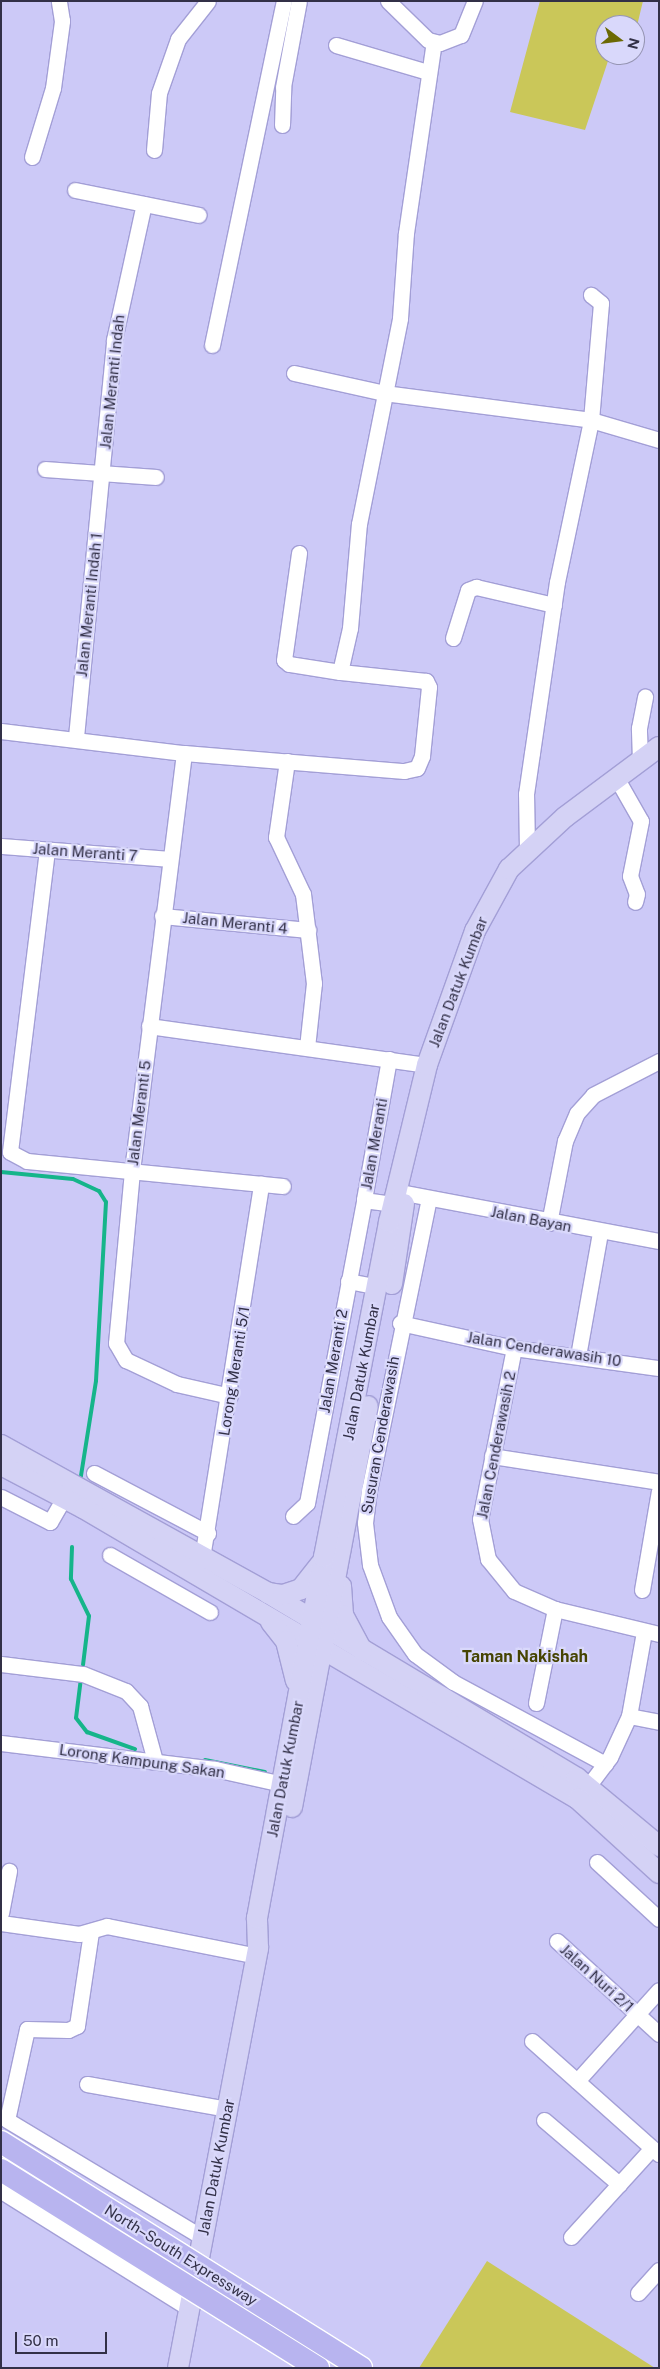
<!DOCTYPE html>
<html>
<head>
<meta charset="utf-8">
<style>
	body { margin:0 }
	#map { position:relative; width:660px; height:2369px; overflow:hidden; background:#ccc9f7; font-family:"Public Sans",sans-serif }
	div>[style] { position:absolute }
	.green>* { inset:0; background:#cac759 }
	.stream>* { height:4px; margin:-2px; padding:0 2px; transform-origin:2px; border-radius:2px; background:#15b58a }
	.roads { filter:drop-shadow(1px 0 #a39fd6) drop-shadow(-1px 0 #a39fd6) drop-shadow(0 1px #a39fd6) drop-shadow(0 -1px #a39fd6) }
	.minor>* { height:15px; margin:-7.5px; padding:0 7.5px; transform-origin:7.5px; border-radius:7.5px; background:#fff }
	.major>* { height:20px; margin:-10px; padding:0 10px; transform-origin:10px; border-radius:10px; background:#d4d2f5 }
	.bridges { filter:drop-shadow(1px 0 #fff) drop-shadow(-1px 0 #fff) drop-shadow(0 1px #fff) drop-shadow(0 -1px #fff) }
	.highway-bridge>* { height:22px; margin:-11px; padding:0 11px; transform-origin:11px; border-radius:11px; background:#b8b4ef }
	span { translate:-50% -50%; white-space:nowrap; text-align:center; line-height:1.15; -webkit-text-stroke:4.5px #d9d8fb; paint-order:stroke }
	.street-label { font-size:15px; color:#323047 }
	.neighbourhood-label { font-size:16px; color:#464402; font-weight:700 }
	.frame { position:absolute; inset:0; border:2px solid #323047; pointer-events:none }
	.north { position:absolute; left:595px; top:15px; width:50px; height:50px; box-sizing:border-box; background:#d9d8fb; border:1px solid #9695b3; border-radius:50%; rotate:105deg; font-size:14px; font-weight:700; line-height:20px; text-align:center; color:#323047 }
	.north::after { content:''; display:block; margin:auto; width:18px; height:22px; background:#6c6904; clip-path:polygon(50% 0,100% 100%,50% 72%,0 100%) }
	.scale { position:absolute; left:15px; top:2332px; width:92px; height:22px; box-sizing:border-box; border:2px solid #323047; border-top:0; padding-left:6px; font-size:15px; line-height:18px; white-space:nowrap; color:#323047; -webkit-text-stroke:4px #d9d8fb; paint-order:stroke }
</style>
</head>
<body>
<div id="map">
	<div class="green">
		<i style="clip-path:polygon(540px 1px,643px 1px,636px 30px,635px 25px,605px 25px,605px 55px,610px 55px,585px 130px,510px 112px)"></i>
		<i style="clip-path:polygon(487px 2261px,655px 2368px,419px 2368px)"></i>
	</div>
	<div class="stream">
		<i style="left:1px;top:1172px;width:72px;rotate:5.6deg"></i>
		<i style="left:73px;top:1179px;width:29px;rotate:25deg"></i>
		<i style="left:99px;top:1191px;width:13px;rotate:58deg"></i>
		<i style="left:106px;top:1202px;width:179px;rotate:93.2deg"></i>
		<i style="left:96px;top:1381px;width:102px;rotate:99deg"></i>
		<i style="left:72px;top:1547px;width:32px;rotate:92deg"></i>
		<i style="left:71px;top:1579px;width:41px;rotate:64.1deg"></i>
		<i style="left:89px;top:1616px;width:49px;rotate:97deg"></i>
		<i style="left:81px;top:1678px;width:40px;rotate:97.1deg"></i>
		<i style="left:76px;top:1718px;width:18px;rotate:52deg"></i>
		<i style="left:87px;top:1732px;width:51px;rotate:19.5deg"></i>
		<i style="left:205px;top:1760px;width:61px;rotate:11.3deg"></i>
	</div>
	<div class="roads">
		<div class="minor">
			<i style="left:388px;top:1px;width:56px;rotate:44.3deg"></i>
			<i style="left:428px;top:40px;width:12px;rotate:14deg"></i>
			<i style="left:440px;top:43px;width:22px;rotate:-21deg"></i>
			<i style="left:461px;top:35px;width:37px;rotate:-68deg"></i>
			<i style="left:336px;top:45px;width:96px;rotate:16.4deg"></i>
			<i style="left:282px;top:125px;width:38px;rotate:-88deg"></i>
			<i style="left:283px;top:87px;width:87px;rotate:-79.5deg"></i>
			<i style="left:154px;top:150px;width:57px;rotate:-85deg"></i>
			<i style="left:159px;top:93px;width:57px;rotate:-70.6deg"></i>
			<i style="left:178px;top:39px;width:48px;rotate:-51.7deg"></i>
			<i style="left:32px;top:157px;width:72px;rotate:-73.1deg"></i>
			<i style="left:53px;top:88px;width:68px;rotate:-82.3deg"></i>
			<i style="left:62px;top:21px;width:20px;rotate:-99deg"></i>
			<i style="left:75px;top:190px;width:126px;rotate:11.4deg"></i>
			<i style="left:212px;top:345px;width:351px;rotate:-78.2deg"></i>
			<i style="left:294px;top:373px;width:92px;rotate:12.5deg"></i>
			<i style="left:384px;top:393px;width:209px;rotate:7.4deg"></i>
			<i style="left:591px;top:420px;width:71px;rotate:16.4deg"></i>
			<i style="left:45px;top:469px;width:111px;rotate:4.1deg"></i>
			<i style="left:453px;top:638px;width:50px;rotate:-72.6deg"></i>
			<i style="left:468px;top:590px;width:9px;rotate:-21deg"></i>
			<i style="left:476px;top:587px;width:80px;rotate:13deg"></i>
			<i style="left:340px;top:672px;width:45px;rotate:-77.2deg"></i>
			<i style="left:350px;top:628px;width:104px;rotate:-85.1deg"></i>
			<i style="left:359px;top:524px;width:210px;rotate:-78.7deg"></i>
			<i style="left:400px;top:318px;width:85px;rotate:-86deg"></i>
			<i style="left:406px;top:233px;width:193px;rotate:-81.7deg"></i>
			<i style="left:1px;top:731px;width:184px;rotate:6.9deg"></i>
			<i style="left:184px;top:753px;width:221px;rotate:4.7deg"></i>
			<i style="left:404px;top:771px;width:13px;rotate:-13deg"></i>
			<i style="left:417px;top:768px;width:13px;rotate:-67deg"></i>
			<i style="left:422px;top:756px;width:69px;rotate:-84.2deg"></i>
			<i style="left:429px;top:687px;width:7px;rotate:-117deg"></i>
			<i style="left:426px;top:681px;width:86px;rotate:-174deg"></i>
			<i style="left:340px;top:672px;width:52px;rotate:-171.1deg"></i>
			<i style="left:289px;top:664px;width:6px;rotate:-141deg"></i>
			<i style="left:284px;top:660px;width:108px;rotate:-82deg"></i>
			<i style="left:76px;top:737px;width:399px;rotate:-84.5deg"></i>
			<i style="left:114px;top:340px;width:139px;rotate:-77.6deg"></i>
			<i style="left:184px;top:753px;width:421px;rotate:97.1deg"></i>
			<i style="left:132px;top:1171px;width:173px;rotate:95.3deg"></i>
			<i style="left:116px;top:1343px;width:20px;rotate:60deg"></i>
			<i style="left:126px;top:1360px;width:56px;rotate:25.2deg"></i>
			<i style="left:177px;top:1384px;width:54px;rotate:12.8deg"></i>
			<i style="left:640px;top:760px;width:32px;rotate:-92deg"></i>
			<i style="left:639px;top:728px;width:32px;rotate:-79deg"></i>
			<i style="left:287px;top:761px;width:77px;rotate:98.2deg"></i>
			<i style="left:276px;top:837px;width:63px;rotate:64.7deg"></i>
			<i style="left:303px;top:894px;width:90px;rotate:83deg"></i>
			<i style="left:314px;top:983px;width:64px;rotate:96.2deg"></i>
			<i style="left:617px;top:779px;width:48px;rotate:60.3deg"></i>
			<i style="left:641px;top:821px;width:56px;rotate:101.3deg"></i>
			<i style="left:630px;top:876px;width:19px;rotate:69deg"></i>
			<i style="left:637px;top:894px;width:8px;rotate:104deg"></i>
			<i style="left:1px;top:846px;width:169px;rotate:4.4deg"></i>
			<i style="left:527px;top:849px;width:55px;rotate:-91deg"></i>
			<i style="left:526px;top:794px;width:41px;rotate:-81.7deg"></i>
			<i style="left:532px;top:753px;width:173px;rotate:-81.7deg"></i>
			<i style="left:557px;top:582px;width:166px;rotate:-78.1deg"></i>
			<i style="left:591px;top:420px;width:117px;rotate:-85.1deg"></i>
			<i style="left:601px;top:303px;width:13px;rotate:-141deg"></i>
			<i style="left:47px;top:850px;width:304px;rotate:97deg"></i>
			<i style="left:10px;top:1152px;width:19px;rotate:28deg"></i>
			<i style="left:27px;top:1161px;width:257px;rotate:5.6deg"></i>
			<i style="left:162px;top:916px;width:147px;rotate:5.5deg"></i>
			<i style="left:149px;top:1026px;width:281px;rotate:8deg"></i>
			<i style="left:389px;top:1059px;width:143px;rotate:100.1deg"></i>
			<i style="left:364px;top:1200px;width:30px;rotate:8deg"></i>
			<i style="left:405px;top:1193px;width:258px;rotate:10.7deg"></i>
			<i style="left:429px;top:1198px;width:298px;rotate:101.6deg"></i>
			<i style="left:369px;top:1490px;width:33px;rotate:97deg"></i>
			<i style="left:365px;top:1523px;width:42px;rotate:83.2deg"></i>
			<i style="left:370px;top:1565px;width:55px;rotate:69.9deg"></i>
			<i style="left:389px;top:1617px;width:45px;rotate:54.9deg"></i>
			<i style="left:415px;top:1654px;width:47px;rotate:36.4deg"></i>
			<i style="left:453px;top:1682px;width:173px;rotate:28.3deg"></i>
			<i style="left:549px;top:1223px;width:84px;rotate:-79deg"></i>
			<i style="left:565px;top:1141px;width:30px;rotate:-67deg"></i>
			<i style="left:577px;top:1113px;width:24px;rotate:-48deg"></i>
			<i style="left:593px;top:1095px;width:74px;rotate:-27.3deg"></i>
			<i style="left:348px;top:1281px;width:31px;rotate:11deg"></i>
			<i style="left:400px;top:1323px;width:117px;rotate:12.4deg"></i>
			<i style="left:514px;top:1348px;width:146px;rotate:7.9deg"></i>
			<i style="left:514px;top:1348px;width:174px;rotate:101.2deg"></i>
			<i style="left:480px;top:1519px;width:41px;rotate:78.7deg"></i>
			<i style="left:488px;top:1559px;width:41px;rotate:50.9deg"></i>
			<i style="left:514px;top:1591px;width:45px;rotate:23.7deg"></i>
			<i style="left:555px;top:1609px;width:107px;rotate:13.5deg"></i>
			<i style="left:578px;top:1356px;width:126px;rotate:-79.9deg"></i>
			<i style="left:492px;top:1456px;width:169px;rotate:8.8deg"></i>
			<i style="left:94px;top:1473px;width:129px;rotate:27.8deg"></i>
			<i style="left:1px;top:1497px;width:55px;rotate:27deg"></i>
			<i style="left:50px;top:1522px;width:28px;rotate:-60deg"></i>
			<i style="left:293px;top:1516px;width:19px;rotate:-43deg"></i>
			<i style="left:307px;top:1503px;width:308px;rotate:-79.3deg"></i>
			<i style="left:110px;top:1555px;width:115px;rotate:29.7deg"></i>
			<i style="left:202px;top:1558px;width:379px;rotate:-81deg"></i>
			<i style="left:642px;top:1590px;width:100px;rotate:-80.3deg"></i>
			<i style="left:1px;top:1664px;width:83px;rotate:7deg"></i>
			<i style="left:83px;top:1674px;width:46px;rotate:21.6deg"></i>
			<i style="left:126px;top:1691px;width:21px;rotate:47deg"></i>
			<i style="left:140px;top:1706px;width:57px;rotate:74.7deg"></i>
			<i style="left:536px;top:1703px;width:96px;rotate:-78.6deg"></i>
			<i style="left:629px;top:1716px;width:31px;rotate:11deg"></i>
			<i style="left:1px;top:1743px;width:216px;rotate:6.9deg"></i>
			<i style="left:215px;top:1769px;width:69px;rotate:12.6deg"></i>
			<i style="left:589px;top:1785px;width:35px;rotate:-53deg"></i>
			<i style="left:610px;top:1757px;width:45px;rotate:-65.1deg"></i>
			<i style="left:629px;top:1716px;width:85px;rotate:-79.9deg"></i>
			<i style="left:597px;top:1862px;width:84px;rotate:42.6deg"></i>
			<i style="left:1px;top:1913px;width:43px;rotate:-79.2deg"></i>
			<i style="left:1px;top:1923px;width:79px;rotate:8deg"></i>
			<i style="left:79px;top:1934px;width:29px;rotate:-16deg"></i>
			<i style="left:107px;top:1926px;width:153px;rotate:11.3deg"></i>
			<i style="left:91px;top:1932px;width:95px;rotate:98.5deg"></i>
			<i style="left:77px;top:2026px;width:10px;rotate:156deg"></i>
			<i style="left:68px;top:2030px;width:41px;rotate:-178.6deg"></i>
			<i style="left:27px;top:2029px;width:93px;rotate:102.4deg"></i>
			<i style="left:7px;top:2120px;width:229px;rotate:31deg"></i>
			<i style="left:557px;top:1941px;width:138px;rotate:42.4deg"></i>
			<i style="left:532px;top:2041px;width:170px;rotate:41.7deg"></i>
			<i style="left:577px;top:2081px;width:122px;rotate:-48deg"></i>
			<i style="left:87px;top:2084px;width:142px;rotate:10.1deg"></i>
			<i style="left:544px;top:2120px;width:99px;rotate:40.5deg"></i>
			<i style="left:1px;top:2191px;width:223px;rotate:32deg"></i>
			<i style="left:571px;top:2237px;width:120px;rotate:-47.7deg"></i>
			<i style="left:638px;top:2293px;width:31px;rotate:-48deg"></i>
		</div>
		<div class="major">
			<i style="left:392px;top:1284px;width:81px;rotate:-81.5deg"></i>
			<i style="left:1px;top:1445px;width:305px;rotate:29deg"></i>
			<i style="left:268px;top:1593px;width:360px;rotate:30.9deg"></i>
			<i style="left:577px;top:1778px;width:107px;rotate:39.7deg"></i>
			<i style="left:1px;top:1465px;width:93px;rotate:27.7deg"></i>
			<i style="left:83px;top:1508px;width:574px;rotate:30.45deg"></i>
			<i style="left:578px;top:1799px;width:110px;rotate:42.4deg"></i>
			<i style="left:341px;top:1586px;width:29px;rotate:86deg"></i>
			<i style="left:343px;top:1615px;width:40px;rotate:62deg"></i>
			<i style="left:268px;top:1593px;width:15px;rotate:8deg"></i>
			<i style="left:283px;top:1595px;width:19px;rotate:-18deg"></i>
			<i style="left:301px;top:1589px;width:31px;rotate:-52deg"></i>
			<i style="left:271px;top:1622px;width:24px;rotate:52deg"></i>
			<i style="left:286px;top:1641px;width:41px;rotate:76deg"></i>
			<i style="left:292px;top:1807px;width:408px;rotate:-79.3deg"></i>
			<i style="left:178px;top:2368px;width:428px;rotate:-79.2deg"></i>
			<i style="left:258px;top:1948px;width:30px;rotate:-92deg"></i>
			<i style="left:257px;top:1918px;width:367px;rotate:-79.5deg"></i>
			<i style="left:324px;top:1557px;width:341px;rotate:-79deg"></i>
			<i style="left:389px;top:1222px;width:162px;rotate:-76.4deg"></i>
			<i style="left:427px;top:1065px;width:142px;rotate:-70.3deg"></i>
			<i style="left:475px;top:931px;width:71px;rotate:-61.3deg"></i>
			<i style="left:509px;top:869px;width:76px;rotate:-42.9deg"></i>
			<i style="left:565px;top:817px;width:117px;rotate:-36.7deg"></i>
		</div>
	</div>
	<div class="bridges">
		<div class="highway-bridge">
			<i style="left:1px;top:2142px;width:425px;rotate:32.1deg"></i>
			<i style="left:1px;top:2170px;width:374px;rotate:32deg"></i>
		</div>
	</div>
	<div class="street-label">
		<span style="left:112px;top:382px;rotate:-84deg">Jalan Meranti Indah</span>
		<span style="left:89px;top:605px;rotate:-84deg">Jalan Meranti Indah 1</span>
		<span style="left:85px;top:852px;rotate:4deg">Jalan Meranti 7</span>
		<span style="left:235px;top:923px;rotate:6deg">Jalan Meranti 4</span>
		<span style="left:458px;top:982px;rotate:-69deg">Jalan Datuk Kumbar</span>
		<span style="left:139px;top:1113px;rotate:-83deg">Jalan Meranti 5</span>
		<span style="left:374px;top:1144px;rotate:-80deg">Jalan Meranti</span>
		<span style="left:531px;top:1219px;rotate:11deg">Jalan Bayan</span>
		<span style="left:544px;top:1349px;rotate:9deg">Jalan Cenderawasih 10</span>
		<span style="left:333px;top:1361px;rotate:-80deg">Jalan Meranti 2</span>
		<span style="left:234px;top:1371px;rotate:-81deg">Lorong Meranti 5/1</span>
		<span style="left:361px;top:1372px;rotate:-79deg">Jalan Datuk Kumbar</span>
		<span style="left:380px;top:1435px;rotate:-80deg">Susuran Cenderawasih</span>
		<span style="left:496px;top:1445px;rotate:-79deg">Jalan Cenderawasih 2</span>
		<span style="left:142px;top:1761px;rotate:8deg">Lorong Kampung Sakan</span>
		<span style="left:285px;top:1769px;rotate:-79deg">Jalan Datuk Kumbar</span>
		<span style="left:597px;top:1978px;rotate:42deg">Jalan Nuri 2/1</span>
		<span style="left:216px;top:2167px;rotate:-79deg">Jalan Datuk Kumbar</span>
		<span style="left:181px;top:2255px;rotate:32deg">North–South Expressway</span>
	</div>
	<div class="neighbourhood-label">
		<span style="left:525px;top:1657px">Taman Nakishah</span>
	</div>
	<div class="frame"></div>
	<div class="north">N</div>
	<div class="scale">50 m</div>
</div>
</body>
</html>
